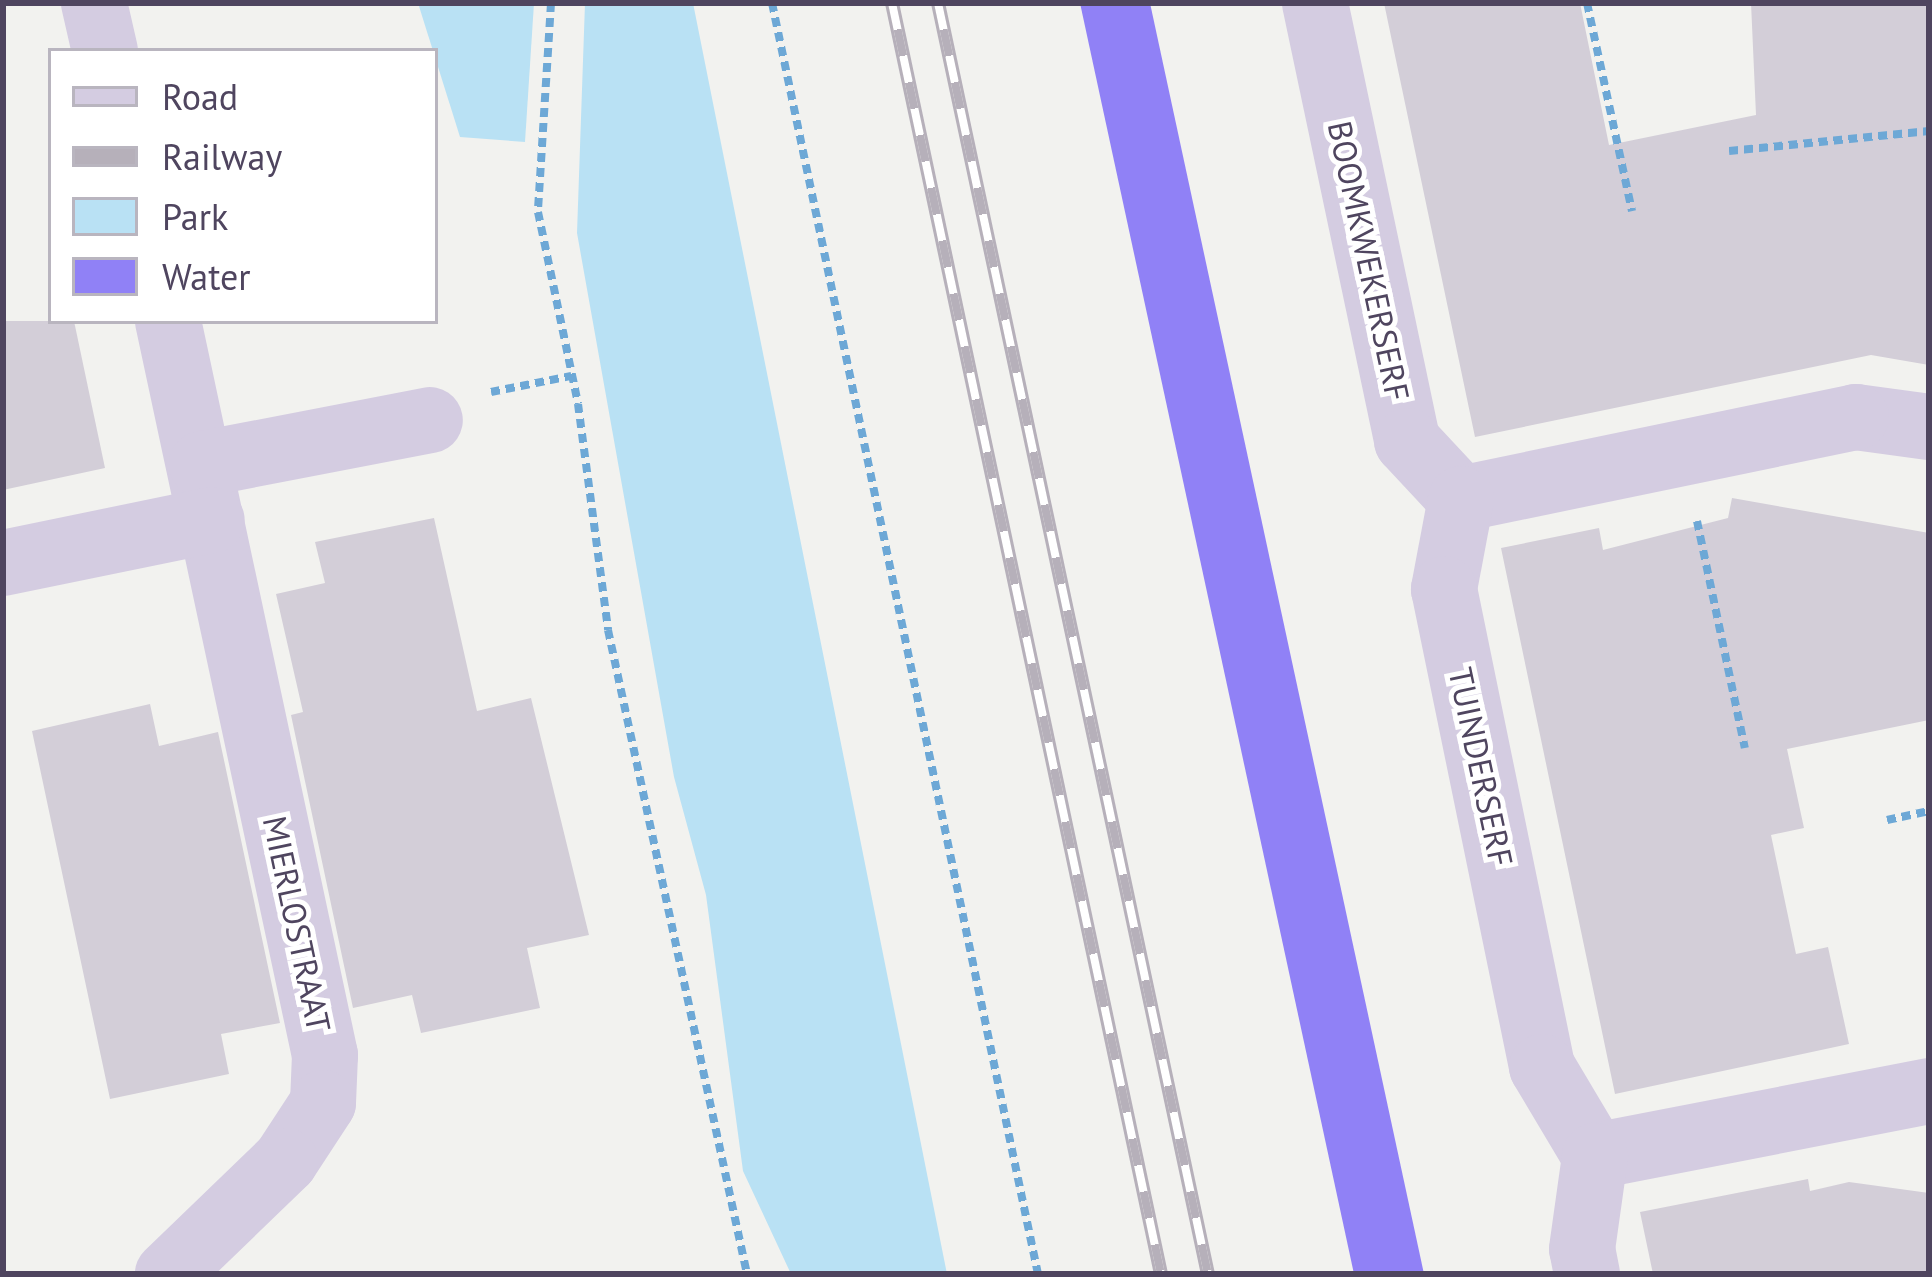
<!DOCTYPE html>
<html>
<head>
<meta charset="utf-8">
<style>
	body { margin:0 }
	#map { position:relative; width:1932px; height:1277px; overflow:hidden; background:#f2f2ef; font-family:"PT Sans",sans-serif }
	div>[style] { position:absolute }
	.green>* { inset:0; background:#b9e1f4 }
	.water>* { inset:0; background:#9081f6 }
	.building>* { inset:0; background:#d3ced8 }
	.path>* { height:8px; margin-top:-4px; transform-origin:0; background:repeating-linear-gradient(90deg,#6da8d6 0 9px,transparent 0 15px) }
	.minor>* { height:66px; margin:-33px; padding:0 33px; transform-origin:33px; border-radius:33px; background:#d4cce1 }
	.rail>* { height:14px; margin-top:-7px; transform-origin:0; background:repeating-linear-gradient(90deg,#fff 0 27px,#b6b0ba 0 54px); box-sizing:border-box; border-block:3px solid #b6b0ba }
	span { translate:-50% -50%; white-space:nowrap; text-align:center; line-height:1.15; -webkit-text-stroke:10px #fff; paint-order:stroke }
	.street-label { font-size:33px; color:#4f455f }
	.frame { position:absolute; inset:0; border:6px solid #4f455f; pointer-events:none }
	.legend { position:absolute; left:48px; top:48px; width:390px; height:276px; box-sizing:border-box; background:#fff; border:3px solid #b9b5bf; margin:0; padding:15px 21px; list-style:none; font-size:36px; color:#4f455f }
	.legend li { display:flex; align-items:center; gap:24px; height:60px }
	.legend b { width:60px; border:3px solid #b9b5bf }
</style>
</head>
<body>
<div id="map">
	<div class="green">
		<i style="clip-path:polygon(418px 3px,534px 3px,525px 142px,460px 137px)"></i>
		<i style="clip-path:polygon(585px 3px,693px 3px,947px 1274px,791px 1274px,743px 1171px,706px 895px,674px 777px,577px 233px)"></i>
	</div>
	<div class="water">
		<i style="clip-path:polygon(1080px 3px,1150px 3px,1424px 1274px,1354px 1274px)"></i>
	</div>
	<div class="building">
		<i style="clip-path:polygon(1384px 3px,1580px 3px,1609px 145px,1756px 115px,1751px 3px,1929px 3px,1929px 365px,1871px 355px,1475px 437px)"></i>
		<i style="clip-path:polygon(3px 321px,74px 321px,105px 468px,3px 490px)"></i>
		<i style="clip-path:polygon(1732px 498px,1929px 533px,1929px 720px,1787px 749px,1804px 828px,1771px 835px,1796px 954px,1828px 947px,1849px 1044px,1615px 1094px,1501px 548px,1599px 528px,1603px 550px,1728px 518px)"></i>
		<i style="clip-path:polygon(434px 518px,477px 711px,531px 698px,589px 935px,527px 948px,540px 1008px,421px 1033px,412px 995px,353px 1008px,291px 715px,303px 712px,276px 594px,325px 583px,315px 542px)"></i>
		<i style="clip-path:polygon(150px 704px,159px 746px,218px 732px,280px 1023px,221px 1034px,229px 1074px,110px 1099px,32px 731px)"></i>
		<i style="clip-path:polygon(1808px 1179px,1810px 1191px,1849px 1182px,1929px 1193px,1929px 1274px,1653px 1274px,1640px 1212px)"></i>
	</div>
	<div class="path">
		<i style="left:551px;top:3px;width:209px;rotate:93.6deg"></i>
		<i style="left:538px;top:212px;width:196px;rotate:78.2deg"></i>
		<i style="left:578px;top:404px;width:228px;rotate:82.4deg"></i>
		<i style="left:608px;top:630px;width:659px;rotate:77.82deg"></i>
		<i style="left:772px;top:3px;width:1299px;rotate:78.18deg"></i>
		<i style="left:1587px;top:3px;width:213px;rotate:77.8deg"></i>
		<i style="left:1729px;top:151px;width:201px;rotate:-5.7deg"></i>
		<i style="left:491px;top:392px;width:82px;rotate:-11.3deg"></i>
		<i style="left:1697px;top:521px;width:232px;rotate:78.1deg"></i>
		<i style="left:1887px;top:820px;width:43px;rotate:-12.1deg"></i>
	</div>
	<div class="minor">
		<i style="left:94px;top:3px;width:49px;rotate:77.1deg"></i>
		<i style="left:1315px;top:3px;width:448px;rotate:78.1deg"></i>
		<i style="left:1407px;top:441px;width:79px;rotate:47deg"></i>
		<i style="left:168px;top:321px;width:751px;rotate:77.93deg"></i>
		<i style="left:325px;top:1055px;width:48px;rotate:92.4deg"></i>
		<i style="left:323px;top:1103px;width:69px;rotate:123.2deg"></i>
		<i style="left:285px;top:1161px;width:163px;rotate:136deg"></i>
		<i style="left:1929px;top:427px;width:74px;rotate:-172.2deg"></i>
		<i style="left:1856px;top:417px;width:403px;rotate:168.3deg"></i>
		<i style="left:1461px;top:499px;width:92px;rotate:100.7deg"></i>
		<i style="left:1444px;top:589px;width:488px;rotate:78.4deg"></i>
		<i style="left:1542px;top:1067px;width:104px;rotate:59.2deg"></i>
		<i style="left:1595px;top:1156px;width:340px;rotate:-11deg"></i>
		<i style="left:202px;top:464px;width:232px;rotate:-10.9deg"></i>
		<i style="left:3px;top:563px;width:213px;rotate:-11.6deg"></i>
		<i style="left:1587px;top:1274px;width:25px;rotate:-101deg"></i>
		<i style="left:1582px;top:1249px;width:94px;rotate:-82deg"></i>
	</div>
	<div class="rail">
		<i style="left:892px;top:3px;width:1299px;rotate:78.05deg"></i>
		<i style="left:938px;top:3px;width:1299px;rotate:78.01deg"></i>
	</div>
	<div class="street-label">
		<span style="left:1369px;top:261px;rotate:78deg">BOOMKWEKERSERF</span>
		<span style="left:1481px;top:767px;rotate:78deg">TUINDERSERF</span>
		<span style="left:297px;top:924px;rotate:78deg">MIERLOSTRAAT</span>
	</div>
	<div class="frame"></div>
	<ul class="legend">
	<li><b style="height:15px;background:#d4cce1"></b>Road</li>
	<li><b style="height:15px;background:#b6b0ba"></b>Railway</li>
	<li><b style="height:33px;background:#b9e1f4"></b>Park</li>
	<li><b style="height:33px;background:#9081f6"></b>Water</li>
	</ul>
</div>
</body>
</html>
